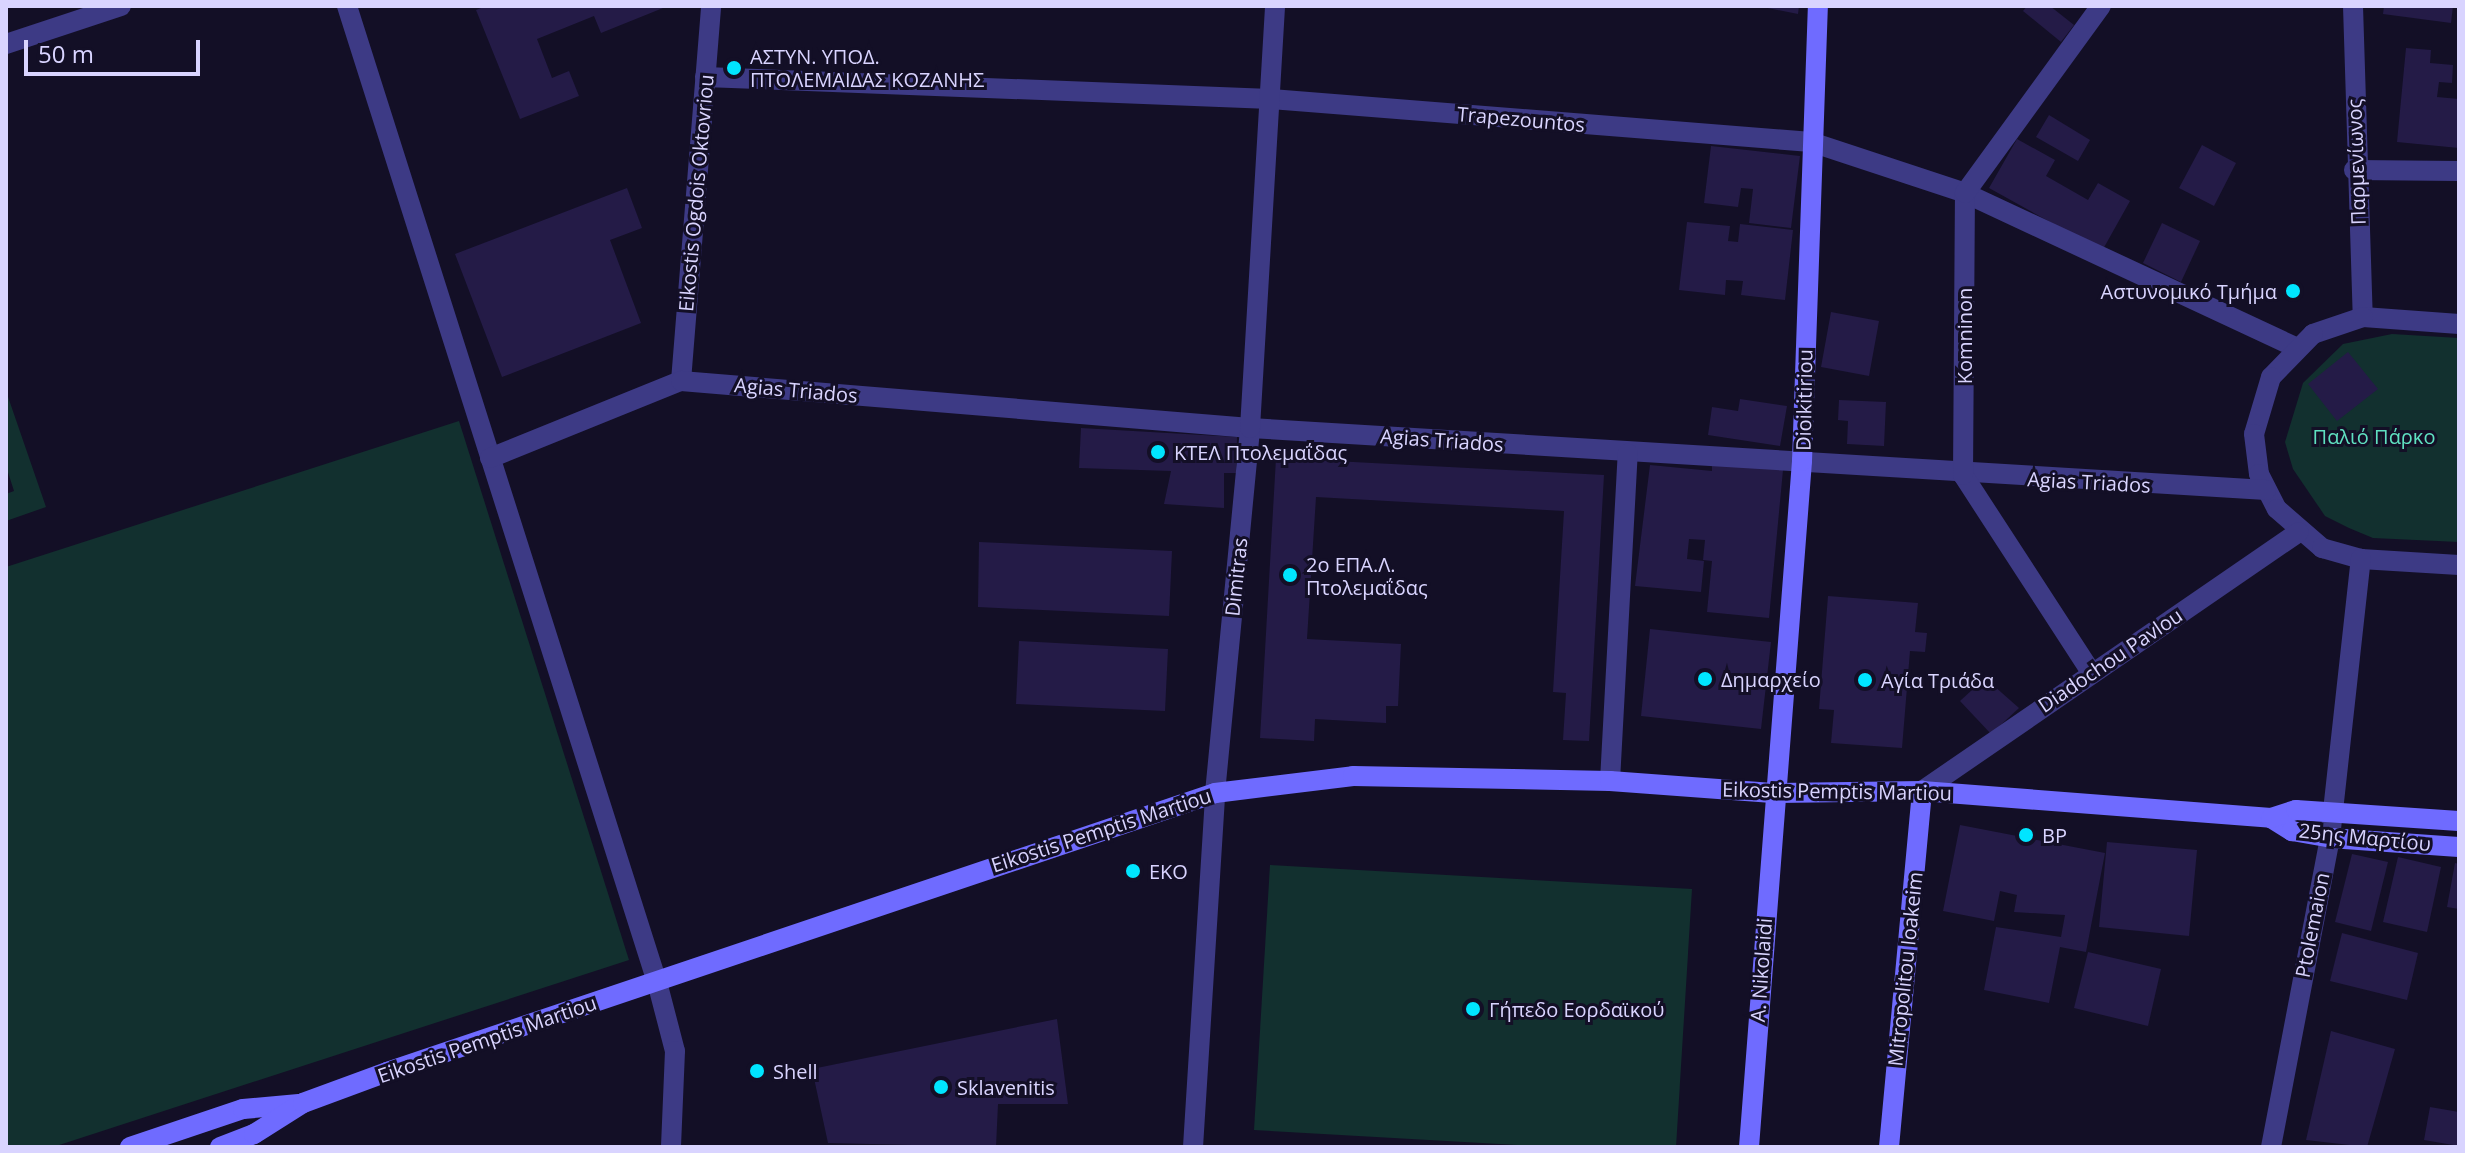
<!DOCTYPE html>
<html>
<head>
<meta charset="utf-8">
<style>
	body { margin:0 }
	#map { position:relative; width:2465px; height:1153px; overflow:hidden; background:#130f26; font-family:"Open Sans",sans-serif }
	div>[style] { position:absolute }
	.green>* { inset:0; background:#12302f }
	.building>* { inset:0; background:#241b47 }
	.street>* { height:20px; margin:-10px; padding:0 10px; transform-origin:10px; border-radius:10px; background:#3d3a85 }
	.secondary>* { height:20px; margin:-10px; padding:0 10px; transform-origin:10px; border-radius:10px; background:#6f6bff }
	.dots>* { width:22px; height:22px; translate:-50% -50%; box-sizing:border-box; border:4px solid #130f26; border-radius:50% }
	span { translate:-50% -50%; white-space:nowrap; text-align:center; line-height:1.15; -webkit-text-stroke:6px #130f26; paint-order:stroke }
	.poi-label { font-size:20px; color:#d9d4ff }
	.left { translate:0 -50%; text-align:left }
	.right { translate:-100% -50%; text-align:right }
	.street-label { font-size:20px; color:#d9d4ff }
	.park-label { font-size:20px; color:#5fe0c0 }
	.frame { position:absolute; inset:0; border:8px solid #d9d4ff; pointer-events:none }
	.scale { position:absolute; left:24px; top:40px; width:176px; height:36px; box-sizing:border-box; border:4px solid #d9d4ff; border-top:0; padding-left:10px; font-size:24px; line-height:28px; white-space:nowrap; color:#d9d4ff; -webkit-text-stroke:6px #130f26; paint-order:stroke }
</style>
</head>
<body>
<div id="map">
	<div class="green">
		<i style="clip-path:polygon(2392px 334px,2459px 338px,2459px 542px,2373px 538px,2349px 528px,2325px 516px,2293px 469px,2285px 442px,2303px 383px,2343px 344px)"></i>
		<i style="clip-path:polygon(6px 391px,46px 507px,6px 521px,6px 494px,14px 491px,6px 466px)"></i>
		<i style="clip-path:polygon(459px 421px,629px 960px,53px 1147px,6px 1147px,6px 567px)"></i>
		<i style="clip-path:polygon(1270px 865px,1692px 889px,1676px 1147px,1551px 1147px,1254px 1130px)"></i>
	</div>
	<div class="building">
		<i style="clip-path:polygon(486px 6px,668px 6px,601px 33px,594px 16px,537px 39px,552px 78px,569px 71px,579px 96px,520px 119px,476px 10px)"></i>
		<i style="clip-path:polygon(1758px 6px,1799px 6px,1798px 14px)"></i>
		<i style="clip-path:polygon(2027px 6px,2050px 6px,2074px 25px,2061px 42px,2023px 11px)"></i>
		<i style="clip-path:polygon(2384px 6px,2453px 6px,2451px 23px,2383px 14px)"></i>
		<i style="clip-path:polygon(2406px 48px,2431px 50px,2430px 63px,2453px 65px,2452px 83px,2439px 82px,2437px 97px,2459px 99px,2459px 148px,2397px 142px)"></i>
		<i style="clip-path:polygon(2049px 115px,2090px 140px,2078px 161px,2036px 137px)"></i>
		<i style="clip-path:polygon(2017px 139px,2055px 160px,2046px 176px,2088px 200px,2098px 183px,2130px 201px,2102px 251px,1989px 188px)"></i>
		<i style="clip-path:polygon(2202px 145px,2236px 163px,2214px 206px,2179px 188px)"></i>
		<i style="clip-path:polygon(1711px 146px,1800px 156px,1791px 228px,1749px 223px,1753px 189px,1741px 188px,1738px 207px,1704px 203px)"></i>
		<i style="clip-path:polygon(627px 188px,642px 228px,610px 240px,641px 323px,502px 377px,455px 254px)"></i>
		<i style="clip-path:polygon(1687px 222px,1730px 226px,1728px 241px,1738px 242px,1740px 224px,1793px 230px,1785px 300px,1741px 295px,1743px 281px,1726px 280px,1725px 295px,1679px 290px)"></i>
		<i style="clip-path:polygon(2162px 223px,2200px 241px,2181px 282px,2143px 263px)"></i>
		<i style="clip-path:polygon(1831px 312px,1879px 321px,1869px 376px,1821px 367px)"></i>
		<i style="clip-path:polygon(2348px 352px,2378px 389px,2337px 421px,2308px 384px)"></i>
		<i style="clip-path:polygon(1740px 399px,1787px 406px,1780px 446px,1708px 435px,1712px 407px,1738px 411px)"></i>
		<i style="clip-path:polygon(1839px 400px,1886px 402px,1884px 446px,1847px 444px,1848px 421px,1838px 420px)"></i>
		<i style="clip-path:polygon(1081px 428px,1237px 437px,1236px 473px,1224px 473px,1224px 508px,1164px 504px,1171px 471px,1079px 468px)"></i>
		<i style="clip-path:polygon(1276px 458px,1604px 475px,1589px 741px,1563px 740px,1566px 693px,1553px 692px,1564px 511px,1316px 497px,1307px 639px,1401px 644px,1398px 706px,1386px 706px,1386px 723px,1315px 719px,1314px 741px,1260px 738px)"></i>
		<i style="clip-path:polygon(1712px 463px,1783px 470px,1769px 618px,1707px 612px,1712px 561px,1703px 560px,1705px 540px,1689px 539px,1687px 559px,1704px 561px,1701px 592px,1635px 586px,1650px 465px,1712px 471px)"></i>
		<i style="clip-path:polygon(979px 542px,1172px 551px,1169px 616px,978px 607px)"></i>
		<i style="clip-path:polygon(1828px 596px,1918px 603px,1915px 632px,1927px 633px,1925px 652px,1910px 651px,1902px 748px,1831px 743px,1834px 710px,1819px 709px)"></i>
		<i style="clip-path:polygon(1650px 629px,1771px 642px,1761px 729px,1641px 716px)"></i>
		<i style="clip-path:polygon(1019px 641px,1168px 649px,1165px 711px,1016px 704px)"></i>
		<i style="clip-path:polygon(1985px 678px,2019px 708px,1991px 734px,1960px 701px)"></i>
		<i style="clip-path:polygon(1960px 825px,2105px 853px,2086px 952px,2060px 947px,2049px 1003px,1984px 990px,1996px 927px,2061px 937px,2065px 915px,2014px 912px,2017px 895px,2000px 891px,1994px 921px,1943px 911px)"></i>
		<i style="clip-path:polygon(2107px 842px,2197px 850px,2189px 936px,2099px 927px)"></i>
		<i style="clip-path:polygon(2352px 854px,2388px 862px,2371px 931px,2335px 922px)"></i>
		<i style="clip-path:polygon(2398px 857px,2441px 867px,2427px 932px,2383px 922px)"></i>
		<i style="clip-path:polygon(2455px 863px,2459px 864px,2459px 909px,2447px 907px)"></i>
		<i style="clip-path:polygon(2342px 933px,2418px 953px,2407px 1000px,2330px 981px)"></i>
		<i style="clip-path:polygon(2088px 952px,2161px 969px,2148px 1026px,2074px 1008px)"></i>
		<i style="clip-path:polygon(1057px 1019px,1068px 1104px,998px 1104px,996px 1147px,828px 1143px,812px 1069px)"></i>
		<i style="clip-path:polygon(2331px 1031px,2395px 1049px,2367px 1147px,2306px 1140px)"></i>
		<i style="clip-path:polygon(2430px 1107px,2459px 1112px,2459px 1146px,2424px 1140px)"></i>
	</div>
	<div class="street">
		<i style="left:347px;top:6px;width:1024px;rotate:72.38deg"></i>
		<i style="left:657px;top:982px;width:71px;rotate:75.4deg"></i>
		<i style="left:675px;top:1051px;width:96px;rotate:92.4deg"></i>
		<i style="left:2353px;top:6px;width:311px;rotate:88.2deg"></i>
		<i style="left:6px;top:44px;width:121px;rotate:-18.3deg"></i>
		<i style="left:705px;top:77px;width:566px;rotate:2.23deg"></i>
		<i style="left:1271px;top:99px;width:542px;rotate:4.55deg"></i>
		<i style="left:1811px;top:142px;width:162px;rotate:18.3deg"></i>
		<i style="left:1965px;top:193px;width:364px;rotate:25deg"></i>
		<i style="left:2354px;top:170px;width:105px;rotate:0.5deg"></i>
		<i style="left:2459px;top:324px;width:96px;rotate:-175.8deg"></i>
		<i style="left:2363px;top:317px;width:53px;rotate:161.2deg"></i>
		<i style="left:2313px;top:334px;width:60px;rotate:134.3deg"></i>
		<i style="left:2271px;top:377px;width:59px;rotate:106.6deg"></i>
		<i style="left:2254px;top:434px;width:40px;rotate:82.9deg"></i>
		<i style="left:2259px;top:474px;width:39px;rotate:63deg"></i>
		<i style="left:2277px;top:509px;width:60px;rotate:40.9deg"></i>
		<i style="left:2322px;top:548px;width:41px;rotate:15.8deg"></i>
		<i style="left:2361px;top:559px;width:98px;rotate:3.5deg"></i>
		<i style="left:681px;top:381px;width:376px;rotate:-85.4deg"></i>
		<i style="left:490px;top:458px;width:206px;rotate:-22deg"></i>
		<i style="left:681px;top:381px;width:571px;rotate:4.72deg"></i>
		<i style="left:1250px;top:428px;width:1018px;rotate:3.49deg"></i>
		<i style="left:2091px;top:672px;width:235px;rotate:-123deg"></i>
		<i style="left:1963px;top:475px;width:282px;rotate:-89.6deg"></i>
		<i style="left:1965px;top:193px;width:231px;rotate:-54deg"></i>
		<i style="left:1610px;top:781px;width:328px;rotate:-86.9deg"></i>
		<i style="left:1922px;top:791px;width:457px;rotate:-34.5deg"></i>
		<i style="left:1193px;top:1147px;width:355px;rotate:-86.4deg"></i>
		<i style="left:1215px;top:793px;width:367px;rotate:-84.5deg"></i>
		<i style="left:1250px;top:428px;width:423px;rotate:-86.6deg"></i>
		<i style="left:2271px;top:1147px;width:315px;rotate:-79.2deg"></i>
		<i style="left:2330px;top:838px;width:281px;rotate:-83.7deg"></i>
	</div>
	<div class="secondary">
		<i style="left:2271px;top:818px;width:25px;rotate:32deg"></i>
		<i style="left:2292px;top:831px;width:39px;rotate:10deg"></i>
		<i style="left:2330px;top:838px;width:129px;rotate:4deg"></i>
		<i style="left:130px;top:1147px;width:119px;rotate:-18.6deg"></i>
		<i style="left:243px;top:1109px;width:56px;rotate:-5.1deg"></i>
		<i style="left:220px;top:1147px;width:36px;rotate:-21deg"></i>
		<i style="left:254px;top:1134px;width:58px;rotate:-32.3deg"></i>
		<i style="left:303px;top:1103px;width:90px;rotate:-20.3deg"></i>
		<i style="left:387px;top:1072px;width:874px;rotate:-18.62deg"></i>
		<i style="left:1215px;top:793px;width:139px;rotate:-7deg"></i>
		<i style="left:1353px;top:776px;width:257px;rotate:1.1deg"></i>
		<i style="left:1610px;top:781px;width:163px;rotate:4.2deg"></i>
		<i style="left:1773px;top:793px;width:149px;rotate:-0.8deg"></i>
		<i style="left:1922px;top:791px;width:350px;rotate:4.4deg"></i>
		<i style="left:2271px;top:818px;width:26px;rotate:-18deg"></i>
		<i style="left:2296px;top:810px;width:163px;rotate:3.9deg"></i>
		<i style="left:1749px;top:1147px;width:688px;rotate:-85.58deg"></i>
		<i style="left:1802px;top:461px;width:455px;rotate:-88deg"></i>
		<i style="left:1889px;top:1147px;width:358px;rotate:-84.7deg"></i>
	</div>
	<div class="dots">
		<i style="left:734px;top:68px;background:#00e5ff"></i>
		<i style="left:2293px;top:291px;background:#00e5ff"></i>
		<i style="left:1158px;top:452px;background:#00e5ff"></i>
		<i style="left:1290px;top:575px;background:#00e5ff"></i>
		<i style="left:1705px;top:679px;background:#00e5ff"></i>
		<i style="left:1865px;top:680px;background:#00e5ff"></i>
		<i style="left:2026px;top:835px;background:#00e5ff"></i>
		<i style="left:1133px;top:871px;background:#00e5ff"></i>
		<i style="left:1473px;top:1009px;background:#00e5ff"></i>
		<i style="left:757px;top:1071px;background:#00e5ff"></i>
		<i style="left:941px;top:1087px;background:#00e5ff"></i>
	</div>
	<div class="poi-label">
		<span class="left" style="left:750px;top:68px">ΑΣΤΥΝ. ΥΠΟΔ.<br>ΠΤΟΛΕΜΑΙΔΑΣ ΚΟΖΑΝΗΣ</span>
		<span class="right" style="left:2277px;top:291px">Αστυνομικό Τμήμα</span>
		<span class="left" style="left:1174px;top:452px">ΚΤΕΛ Πτολεμαΐδας</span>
		<span class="left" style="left:1306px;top:576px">2ο ΕΠΑ.Λ.<br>Πτολεμαΐδας</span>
		<span class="left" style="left:1721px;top:679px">Δημαρχείο</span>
		<span class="left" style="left:1881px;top:680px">Αγία Τριάδα</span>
		<span class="left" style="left:2042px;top:835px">BP</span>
		<span class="left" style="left:1149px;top:871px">EKO</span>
		<span class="left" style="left:1489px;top:1009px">Γήπεδο Εορδαϊκού</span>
		<span class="left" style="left:773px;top:1071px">Shell</span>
		<span class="left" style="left:957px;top:1087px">Sklavenitis</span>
	</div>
	<div class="street-label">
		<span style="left:1521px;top:119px;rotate:5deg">Trapezountos</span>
		<span style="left:2356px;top:162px;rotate:-92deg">Παρμενίωνος</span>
		<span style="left:696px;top:193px;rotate:-85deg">Eikostis Ogdois Oktovriou</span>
		<span style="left:1964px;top:336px;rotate:-90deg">Komninon</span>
		<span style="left:796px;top:390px;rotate:5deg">Agias Triados</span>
		<span style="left:1804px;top:400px;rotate:-89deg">Dioikitiriou</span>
		<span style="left:1442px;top:440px;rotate:4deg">Agias Triados</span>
		<span style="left:2089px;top:482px;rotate:3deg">Agias Triados</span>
		<span style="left:1236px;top:577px;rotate:-84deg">Dimitras</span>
		<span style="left:2110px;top:660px;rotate:-34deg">Diadochou Pavlou</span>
		<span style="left:1837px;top:791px;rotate:1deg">Eikostis Pemptis Martiou</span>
		<span style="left:1101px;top:830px;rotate:-18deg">Eikostis Pemptis Martiou</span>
		<span style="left:2365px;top:837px;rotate:6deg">25ης Μαρτίου</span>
		<span style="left:2312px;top:925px;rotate:-79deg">Ptolemaion</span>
		<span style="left:1905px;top:969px;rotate:-84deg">Mitropolitou Ioakeim</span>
		<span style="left:1761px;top:970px;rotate:-86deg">A. Nikolaidi</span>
		<span style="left:487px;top:1039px;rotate:-19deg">Eikostis Pemptis Martiou</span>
	</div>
	<div class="park-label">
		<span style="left:2374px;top:436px">Παλιό Πάρκο</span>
	</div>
	<div class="frame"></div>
	<div class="scale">50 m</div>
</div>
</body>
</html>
